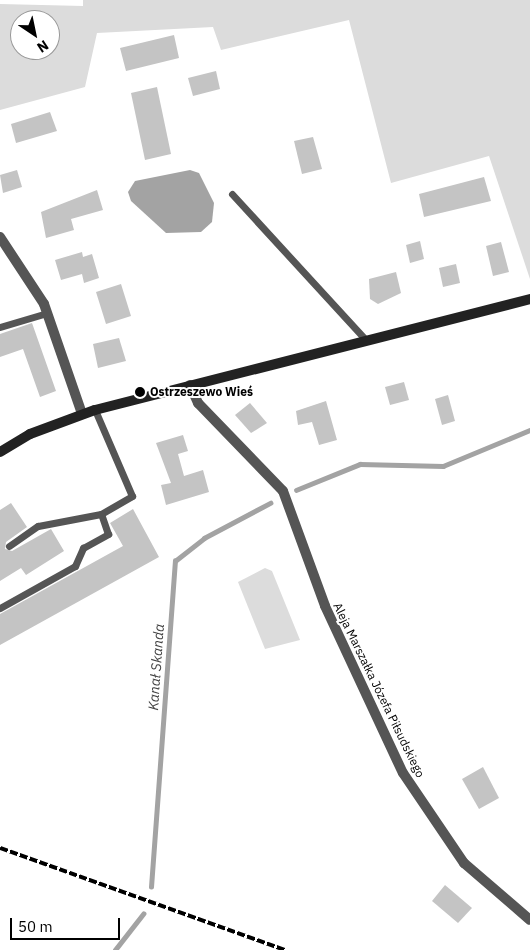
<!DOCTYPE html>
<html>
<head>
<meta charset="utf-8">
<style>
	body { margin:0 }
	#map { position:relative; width:530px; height:950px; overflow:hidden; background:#fff; font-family:"IBM Plex Sans",sans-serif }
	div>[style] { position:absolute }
	.green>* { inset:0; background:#dcdcdc }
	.water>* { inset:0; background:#a3a3a3 }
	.stream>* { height:4.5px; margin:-2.25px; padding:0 2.25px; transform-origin:2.25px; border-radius:2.25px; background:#a3a3a3 }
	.building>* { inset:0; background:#c4c4c4 }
	.lane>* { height:7px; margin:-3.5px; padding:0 3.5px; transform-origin:3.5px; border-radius:3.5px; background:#555 }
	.street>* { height:10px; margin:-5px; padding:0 5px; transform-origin:5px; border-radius:5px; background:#555 }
	.secondary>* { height:10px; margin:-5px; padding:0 5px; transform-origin:5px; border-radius:5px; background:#222 }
	.rail>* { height:4px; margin-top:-2px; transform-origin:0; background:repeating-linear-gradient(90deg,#000 0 8px,transparent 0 10.5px) }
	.dots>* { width:14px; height:14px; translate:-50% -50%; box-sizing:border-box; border:2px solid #fff; border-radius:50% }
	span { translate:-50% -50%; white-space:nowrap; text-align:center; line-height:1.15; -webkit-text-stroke:4px #fff; paint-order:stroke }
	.poi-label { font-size:12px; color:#000; font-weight:700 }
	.left { translate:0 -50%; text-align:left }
	.street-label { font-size:12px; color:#000 }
	.water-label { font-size:14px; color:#444; font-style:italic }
	.north { position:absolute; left:10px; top:10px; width:50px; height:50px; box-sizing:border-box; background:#fff; border:1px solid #999; border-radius:50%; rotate:146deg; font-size:14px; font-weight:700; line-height:20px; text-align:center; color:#000 }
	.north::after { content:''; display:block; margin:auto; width:18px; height:22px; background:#000; clip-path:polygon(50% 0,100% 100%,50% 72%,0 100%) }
	.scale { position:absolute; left:10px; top:918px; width:110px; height:22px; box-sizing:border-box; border:2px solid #000; border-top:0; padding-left:6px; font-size:15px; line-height:18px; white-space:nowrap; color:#000; -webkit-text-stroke:4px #fff; paint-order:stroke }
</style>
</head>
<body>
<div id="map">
	<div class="green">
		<i style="clip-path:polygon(evenodd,83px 0,530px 0,530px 279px,489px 156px,391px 183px,349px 20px,221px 50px,213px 27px,97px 33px,85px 87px,0 110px,0 4px,83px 6px,83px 0,20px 20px,50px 20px,50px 50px,20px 50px,20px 20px)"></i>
		<i style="clip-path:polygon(265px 568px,272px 571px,300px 640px,265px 649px,238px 582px)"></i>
	</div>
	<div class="water">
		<i style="clip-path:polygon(190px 170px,199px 173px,214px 203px,212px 222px,201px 232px,166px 233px,131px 201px,128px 192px,135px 181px)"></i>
	</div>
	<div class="stream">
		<i style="left:296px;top:490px;width:69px;rotate:-22.1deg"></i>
		<i style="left:360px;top:464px;width:83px;rotate:1.4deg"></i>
		<i style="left:443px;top:466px;width:94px;rotate:-22.5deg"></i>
		<i style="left:151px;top:887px;width:327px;rotate:-85.8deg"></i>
		<i style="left:175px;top:561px;width:37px;rotate:-38deg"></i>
		<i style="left:204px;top:538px;width:75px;rotate:-27.9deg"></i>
		<i style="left:115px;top:950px;width:46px;rotate:-52.1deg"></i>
	</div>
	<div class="building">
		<i style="clip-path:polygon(174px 35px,179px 58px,126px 71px,120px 48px)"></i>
		<i style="clip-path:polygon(216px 71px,220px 89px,193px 96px,188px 78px)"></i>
		<i style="clip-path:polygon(157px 87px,171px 154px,145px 160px,131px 93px)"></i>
		<i style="clip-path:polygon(50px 112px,57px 131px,16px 143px,11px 124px)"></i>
		<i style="clip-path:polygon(313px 137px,322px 169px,302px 174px,294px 141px)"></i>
		<i style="clip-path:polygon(17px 170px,22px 187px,3px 193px,0 175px)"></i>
		<i style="clip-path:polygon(484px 177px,491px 201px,424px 217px,419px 194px)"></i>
		<i style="clip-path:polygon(97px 190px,103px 210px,71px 219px,74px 230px,46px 238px,41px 212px)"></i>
		<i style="clip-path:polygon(420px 241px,424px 259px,410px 263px,406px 245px)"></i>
		<i style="clip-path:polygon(501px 242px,509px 272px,493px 276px,486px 246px)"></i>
		<i style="clip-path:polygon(82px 252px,83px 257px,92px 254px,99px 278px,84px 283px,82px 274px,61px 280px,55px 260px)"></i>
		<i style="clip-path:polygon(456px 264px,460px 283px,443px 287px,439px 268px)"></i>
		<i style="clip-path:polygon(396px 272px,401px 293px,378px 304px,370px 299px,369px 279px)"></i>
		<i style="clip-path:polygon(121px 284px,131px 316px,106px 324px,96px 292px)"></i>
		<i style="clip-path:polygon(32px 323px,56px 391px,40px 397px,23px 349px,0 357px,0 334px)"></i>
		<i style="clip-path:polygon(119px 338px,126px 361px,98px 368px,93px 344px)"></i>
		<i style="clip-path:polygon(404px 382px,409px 400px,390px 405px,385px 387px)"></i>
		<i style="clip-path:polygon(448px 395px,455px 421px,442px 425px,435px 399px)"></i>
		<i style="clip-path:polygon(326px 401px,337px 440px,319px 445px,312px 422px,298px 425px,296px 411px)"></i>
		<i style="clip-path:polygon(250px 403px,267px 423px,251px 433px,235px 415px)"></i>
		<i style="clip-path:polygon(183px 435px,188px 451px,178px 454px,184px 476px,203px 470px,209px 492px,166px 505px,161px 485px,171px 483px,156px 443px)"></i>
		<i style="clip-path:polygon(11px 503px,27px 527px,6px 542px,5px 549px,12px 551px,51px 529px,64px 551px,26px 575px,21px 568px,0 581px,0 510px)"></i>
		<i style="clip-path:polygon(133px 509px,159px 557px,0 645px,0 614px,123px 546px,110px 523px)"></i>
		<i style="clip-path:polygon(483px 767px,499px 798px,479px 809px,462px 779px)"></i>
		<i style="clip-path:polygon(445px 885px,472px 908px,458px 923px,432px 901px)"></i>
	</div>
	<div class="lane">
		<i style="left:232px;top:194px;width:198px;rotate:47.5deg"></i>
		<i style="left:0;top:327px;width:49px;rotate:-16.6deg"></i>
		<i style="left:9px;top:546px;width:35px;rotate:-35deg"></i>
		<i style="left:38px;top:526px;width:64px;rotate:-10.8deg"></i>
		<i style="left:101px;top:514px;width:36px;rotate:-30deg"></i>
		<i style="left:132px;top:496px;width:94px;rotate:-113.3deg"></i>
		<i style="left:0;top:608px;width:86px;rotate:-29.2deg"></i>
		<i style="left:75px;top:566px;width:20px;rotate:-66deg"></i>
		<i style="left:83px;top:548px;width:29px;rotate:-29deg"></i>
		<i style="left:108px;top:534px;width:21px;rotate:-109deg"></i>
	</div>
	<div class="street">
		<i style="left:0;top:237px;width:80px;rotate:56.7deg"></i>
		<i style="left:44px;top:304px;width:116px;rotate:70.9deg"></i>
		<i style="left:190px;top:385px;width:20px;rotate:66deg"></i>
		<i style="left:198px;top:403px;width:122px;rotate:46deg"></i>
		<i style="left:283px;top:491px;width:122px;rotate:69.9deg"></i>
		<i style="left:325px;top:606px;width:184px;rotate:65deg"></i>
		<i style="left:403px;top:773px;width:109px;rotate:55.9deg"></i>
		<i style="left:464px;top:863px;width:87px;rotate:40.8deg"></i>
	</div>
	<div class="secondary">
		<i style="left:0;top:452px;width:35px;rotate:-31deg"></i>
		<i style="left:30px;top:434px;width:69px;rotate:-20.3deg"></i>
		<i style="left:95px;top:410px;width:449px;rotate:-14.3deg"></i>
	</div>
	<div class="rail">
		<i style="left:0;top:848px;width:303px;rotate:19.7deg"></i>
	</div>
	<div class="dots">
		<i style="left:140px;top:392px;background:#000"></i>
	</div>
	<div class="poi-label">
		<span class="left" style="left:150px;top:392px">Ostrzeszewo Wieś</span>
	</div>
	<div class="street-label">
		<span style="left:379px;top:690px;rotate:64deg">Aleja Marszałka Józefa Piłsudskiego</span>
	</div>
	<div class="water-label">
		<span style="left:156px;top:667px;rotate:-86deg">Kanał Skanda</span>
	</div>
	<div class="north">N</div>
	<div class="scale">50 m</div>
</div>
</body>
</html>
